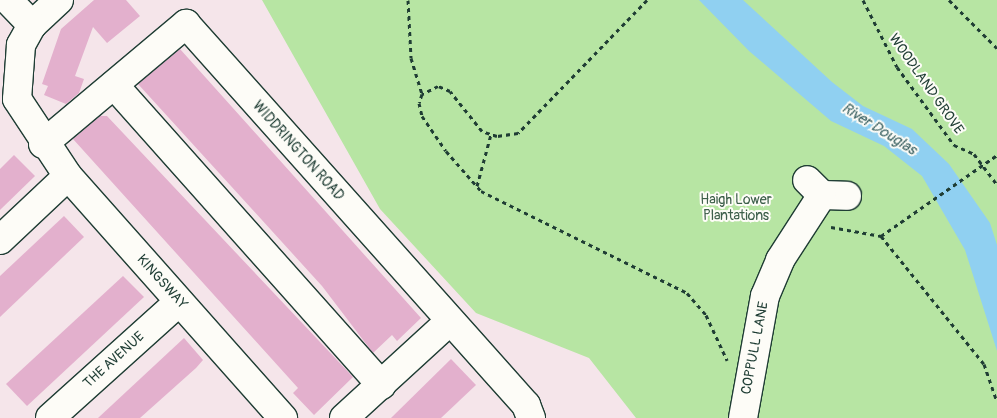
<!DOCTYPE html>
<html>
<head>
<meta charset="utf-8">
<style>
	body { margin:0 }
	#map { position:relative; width:997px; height:418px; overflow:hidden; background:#f5e5ea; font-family:Pangolin,sans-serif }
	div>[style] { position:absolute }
	.green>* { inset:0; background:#b7e5a3 }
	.water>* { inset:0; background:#90d0f1 }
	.building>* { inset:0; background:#e3b0cd }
	.path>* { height:3px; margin-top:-1.5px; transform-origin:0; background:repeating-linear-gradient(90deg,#1f3d34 0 4px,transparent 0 8px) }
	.roads { filter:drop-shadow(1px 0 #1f3d34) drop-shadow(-1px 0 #1f3d34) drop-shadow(0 1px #1f3d34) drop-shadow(0 -1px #1f3d34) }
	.minor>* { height:28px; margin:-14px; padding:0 14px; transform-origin:14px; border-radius:14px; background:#fdfcf7 }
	span { translate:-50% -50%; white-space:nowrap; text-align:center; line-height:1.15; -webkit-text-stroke:4px #fdfcf7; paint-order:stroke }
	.street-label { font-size:14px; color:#1f3d34 }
	.park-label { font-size:14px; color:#3d5f4a }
	.water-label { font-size:15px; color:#3b6263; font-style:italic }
</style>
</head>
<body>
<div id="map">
	<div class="green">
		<i style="clip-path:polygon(262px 0,997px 0,997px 418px,636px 418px,589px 358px,476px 313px,380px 209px)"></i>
	</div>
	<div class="water">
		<i style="clip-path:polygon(699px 0,743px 0,832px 82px,863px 106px,912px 129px,949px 164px,990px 223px,997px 245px,997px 351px,965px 250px,922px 176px,884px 146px,831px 121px,749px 51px)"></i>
	</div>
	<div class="building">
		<i style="clip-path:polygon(94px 0,126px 0,140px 16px,107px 43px,93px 27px,75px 76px,84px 79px,79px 93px,66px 104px,44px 95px,48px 86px,42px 84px,61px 29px)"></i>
		<i style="clip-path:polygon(180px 49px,421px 318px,397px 341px,392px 335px,373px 353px,322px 286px,138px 84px)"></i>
		<i style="clip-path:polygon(100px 116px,107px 116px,353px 377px,314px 415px,293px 393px,298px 388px,73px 139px)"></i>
		<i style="clip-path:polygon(14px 155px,35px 176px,0 210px,0 169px)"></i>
		<i style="clip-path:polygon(64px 216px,84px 237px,0 317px,0 276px)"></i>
		<i style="clip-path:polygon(123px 276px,144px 297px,27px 406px,6px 384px)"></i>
		<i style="clip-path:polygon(184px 338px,203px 360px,196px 368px,140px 418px,98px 418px)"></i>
		<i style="clip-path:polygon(451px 359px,476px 385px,441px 418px,391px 418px)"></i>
	</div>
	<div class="path">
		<i style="left:408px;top:0;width:58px;rotate:87deg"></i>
		<i style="left:411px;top:58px;width:38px;rotate:73deg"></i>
		<i style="left:647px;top:0;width:185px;rotate:134.1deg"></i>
		<i style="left:518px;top:133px;width:21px;rotate:172deg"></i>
		<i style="left:497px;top:136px;width:16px;rotate:-162deg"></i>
		<i style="left:482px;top:131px;width:51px;rotate:-128.7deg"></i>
		<i style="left:450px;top:91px;width:13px;rotate:-157deg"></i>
		<i style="left:438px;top:86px;width:18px;rotate:153deg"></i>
		<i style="left:422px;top:94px;width:9px;rotate:108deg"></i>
		<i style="left:419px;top:103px;width:13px;rotate:77deg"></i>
		<i style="left:422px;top:116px;width:42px;rotate:55.6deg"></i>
		<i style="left:446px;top:151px;width:53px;rotate:48.8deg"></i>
		<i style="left:481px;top:191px;width:230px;rotate:26.3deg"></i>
		<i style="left:687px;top:293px;width:29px;rotate:49deg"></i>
		<i style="left:706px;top:315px;width:50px;rotate:65deg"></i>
		<i style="left:863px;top:0;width:75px;rotate:63.1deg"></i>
		<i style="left:897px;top:67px;width:97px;rotate:53.8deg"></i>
		<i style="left:954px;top:145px;width:22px;rotate:24deg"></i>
		<i style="left:974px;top:154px;width:38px;rotate:53deg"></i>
		<i style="left:949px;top:0;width:68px;rotate:45deg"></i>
		<i style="left:477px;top:186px;width:54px;rotate:-74.9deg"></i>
		<i style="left:831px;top:227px;width:51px;rotate:10.2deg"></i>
		<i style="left:881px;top:236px;width:164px;rotate:51.2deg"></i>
		<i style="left:984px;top:364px;width:39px;rotate:71deg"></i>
		<i style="left:881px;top:236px;width:141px;rotate:-34.9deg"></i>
	</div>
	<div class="roads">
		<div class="minor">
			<i style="left:8px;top:0;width:35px;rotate:46deg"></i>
			<i style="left:59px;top:0;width:37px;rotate:137deg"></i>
			<i style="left:32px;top:25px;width:23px;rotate:119deg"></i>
			<i style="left:21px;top:45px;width:54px;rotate:94.2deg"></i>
			<i style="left:17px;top:99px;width:92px;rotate:56.5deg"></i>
			<i style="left:68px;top:176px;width:324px;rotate:48.4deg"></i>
			<i style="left:114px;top:85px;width:402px;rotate:48.3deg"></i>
			<i style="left:43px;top:144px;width:187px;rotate:-40deg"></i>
			<i style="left:186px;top:24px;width:511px;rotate:48.25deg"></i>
			<i style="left:526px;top:405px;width:14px;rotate:69deg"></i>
			<i style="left:822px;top:195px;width:25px;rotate:2deg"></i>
			<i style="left:0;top:240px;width:93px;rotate:-43.3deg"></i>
			<i style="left:50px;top:418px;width:173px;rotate:-42deg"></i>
			<i style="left:344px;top:418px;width:144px;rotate:-42.5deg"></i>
			<i style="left:743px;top:418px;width:124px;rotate:-79.8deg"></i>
			<i style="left:765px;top:296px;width:39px;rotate:-67deg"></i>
			<i style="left:780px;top:260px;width:77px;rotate:-57.1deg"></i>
			<i style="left:822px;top:195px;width:21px;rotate:-135deg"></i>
		</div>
	</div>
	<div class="street-label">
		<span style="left:926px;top:84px;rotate:55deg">WOODLAND GROVE</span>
		<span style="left:298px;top:151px;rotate:48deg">WIDDRINGTON ROAD</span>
		<span style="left:162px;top:282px;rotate:48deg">KINGSWAY</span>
		<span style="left:755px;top:348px;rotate:-79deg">COPPULL LANE</span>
		<span style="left:114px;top:360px;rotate:-42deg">THE AVENUE</span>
	</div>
	<div class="park-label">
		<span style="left:736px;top:208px">Haigh Lower<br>Plantations</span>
	</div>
	<div class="water-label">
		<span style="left:879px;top:129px;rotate:32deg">River Douglas</span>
	</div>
</div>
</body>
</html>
